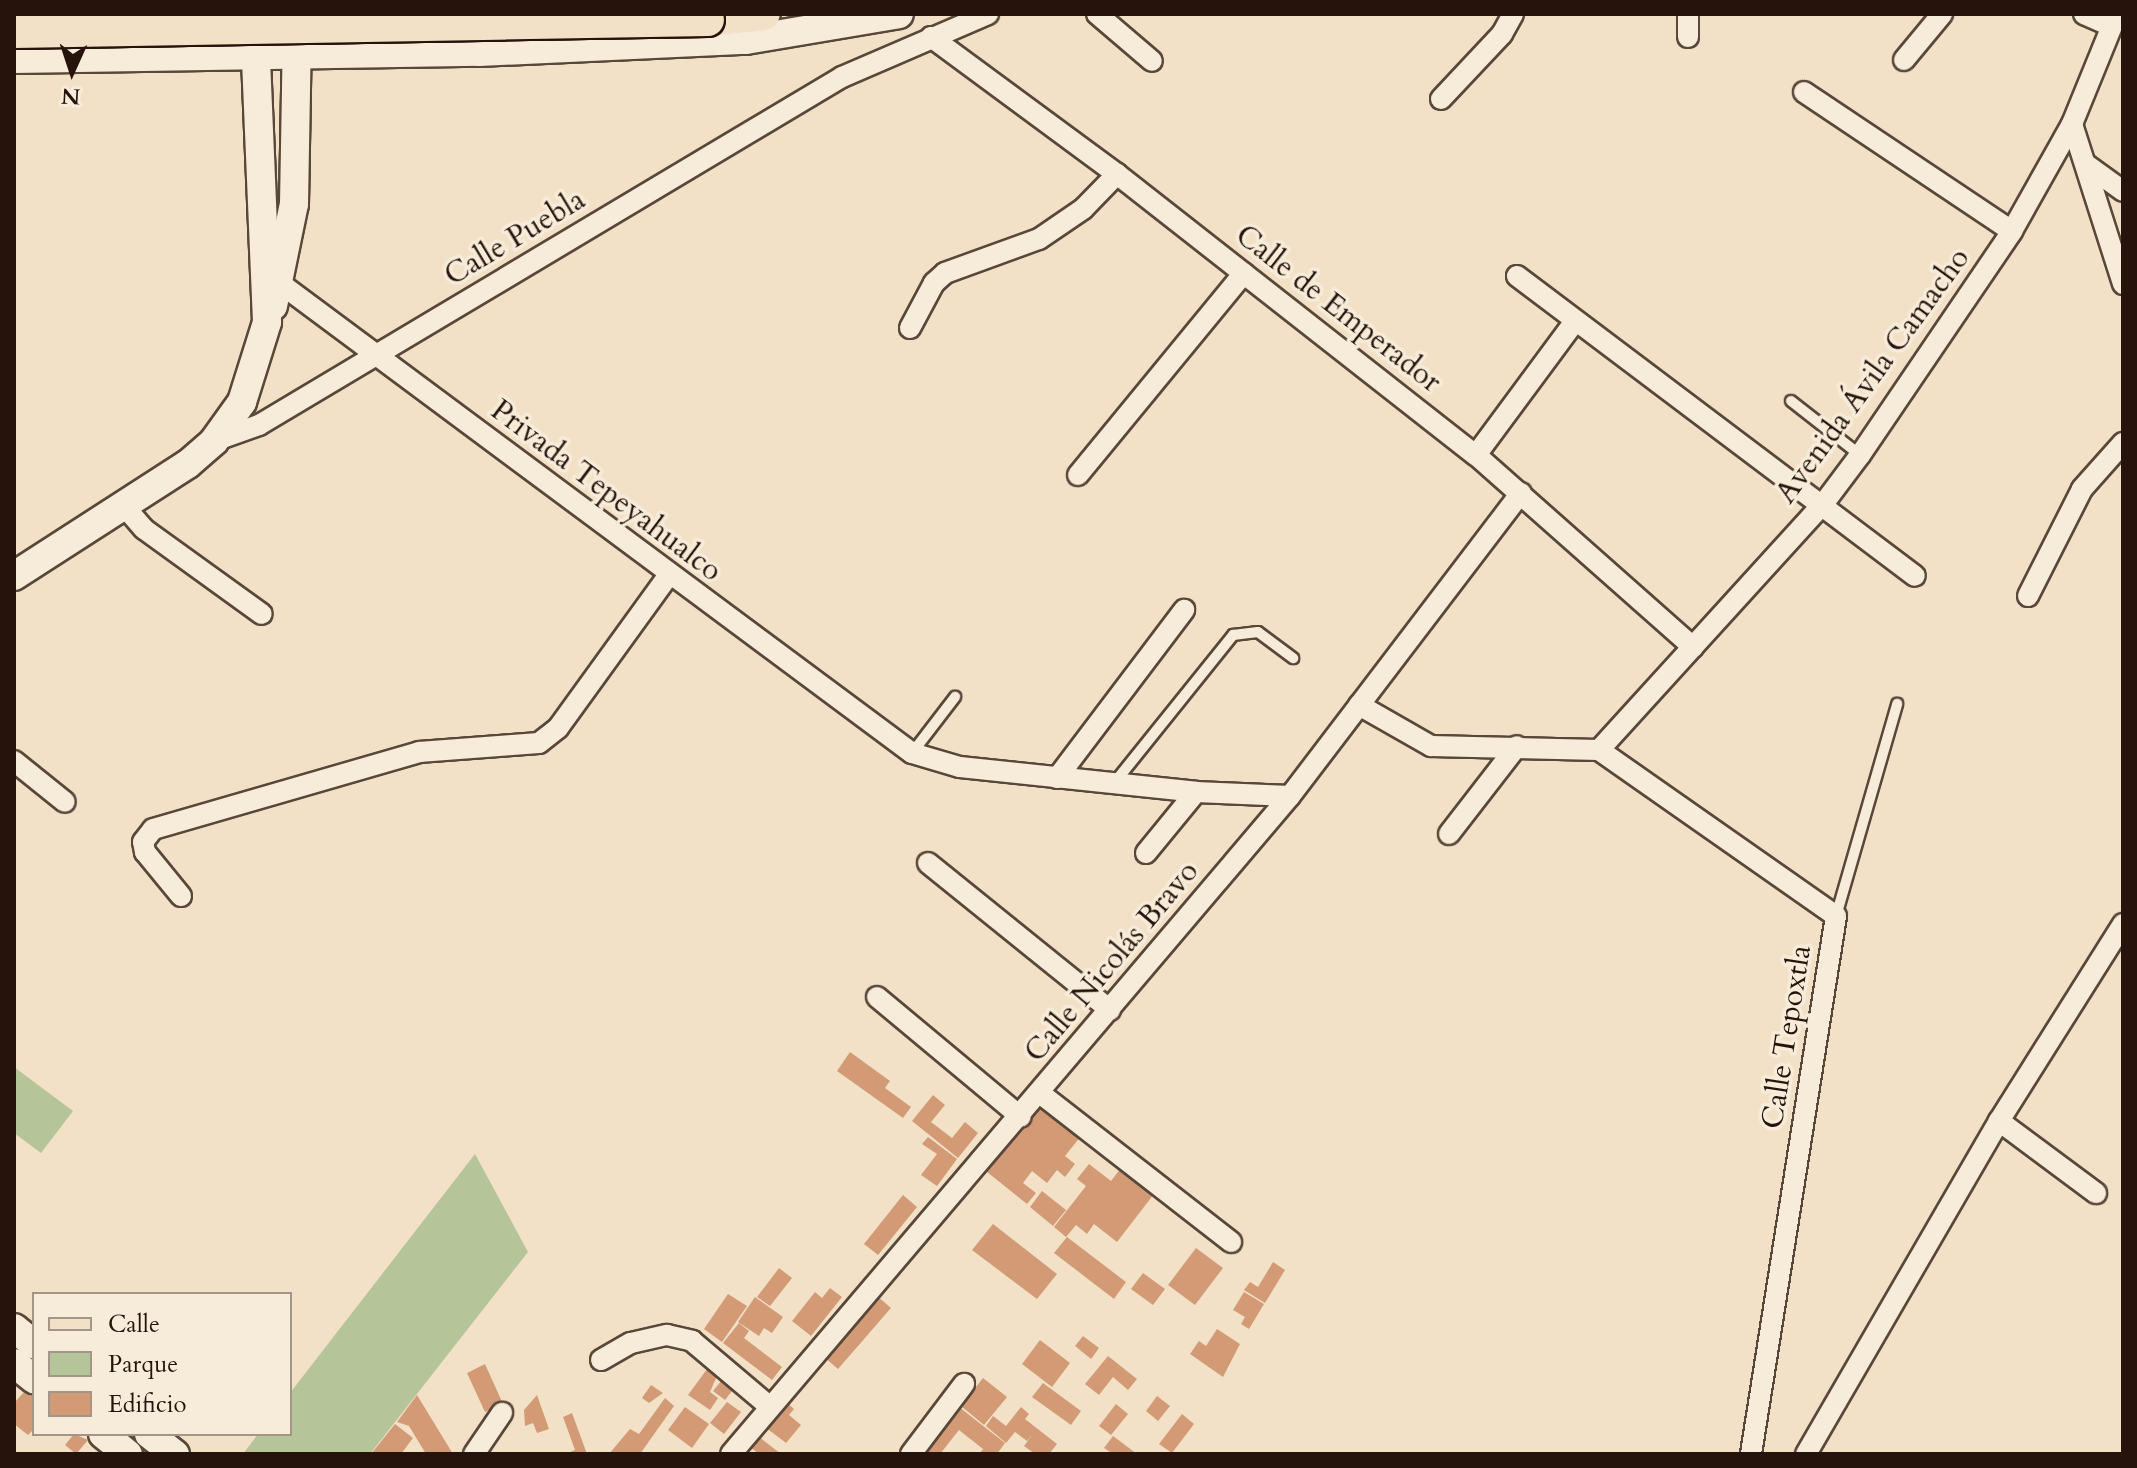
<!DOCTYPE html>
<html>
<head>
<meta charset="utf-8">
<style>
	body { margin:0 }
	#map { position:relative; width:2137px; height:1468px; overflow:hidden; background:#f2e1c6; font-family:Cardo,serif }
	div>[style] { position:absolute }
	.green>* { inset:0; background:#b6c499 }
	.building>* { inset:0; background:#d29b76 }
	.roads { filter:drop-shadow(2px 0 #59473a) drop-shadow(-2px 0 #59473a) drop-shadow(0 2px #59473a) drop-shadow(0 -2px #59473a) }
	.lane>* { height:10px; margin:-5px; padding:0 5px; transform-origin:5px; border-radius:5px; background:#f7ecda }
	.street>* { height:20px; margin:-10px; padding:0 10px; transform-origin:10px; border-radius:10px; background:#f7ecda }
	.secondary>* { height:28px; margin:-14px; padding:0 14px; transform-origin:14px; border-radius:14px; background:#f7ecda }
	.primary>* { height:32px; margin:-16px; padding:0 16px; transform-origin:16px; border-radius:16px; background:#f2e1c6 }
	.bridges { filter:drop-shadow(2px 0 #26140c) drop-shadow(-2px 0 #26140c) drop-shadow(0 2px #26140c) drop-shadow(0 -2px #26140c) }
	.primary-bridge>* { height:32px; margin:-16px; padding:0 16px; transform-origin:16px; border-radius:16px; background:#f2e1c6 }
	span { translate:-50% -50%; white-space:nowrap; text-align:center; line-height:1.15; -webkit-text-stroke:7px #f7ecda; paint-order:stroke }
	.street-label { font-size:30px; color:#26140c }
	.frame { position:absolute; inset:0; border:16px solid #26140c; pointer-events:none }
	.legend { position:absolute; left:32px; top:1292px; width:260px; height:144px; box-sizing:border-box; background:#f7ecda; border:2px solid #a39688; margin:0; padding:10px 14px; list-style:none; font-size:24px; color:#26140c }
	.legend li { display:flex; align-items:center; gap:16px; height:40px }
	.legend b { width:40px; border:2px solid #a39688 }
	.north { position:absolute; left:32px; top:32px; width:80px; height:80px; -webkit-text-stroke:6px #f7ecda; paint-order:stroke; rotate:183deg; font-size:22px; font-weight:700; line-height:32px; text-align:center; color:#26140c }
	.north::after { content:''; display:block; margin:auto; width:28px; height:36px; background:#26140c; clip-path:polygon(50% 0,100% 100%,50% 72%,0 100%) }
</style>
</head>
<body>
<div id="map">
	<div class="green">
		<i style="clip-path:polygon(14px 1067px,73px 1111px,41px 1153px,14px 1133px)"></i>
		<i style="clip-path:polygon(475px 1154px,528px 1252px,370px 1454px,243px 1454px,258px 1434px,290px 1434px,290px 1393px)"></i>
	</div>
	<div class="building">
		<i style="clip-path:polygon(850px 1052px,890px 1081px,885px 1088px,911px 1107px,903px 1118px,837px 1071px)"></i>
		<i style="clip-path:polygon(933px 1095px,945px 1105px,931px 1122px,952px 1138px,965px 1122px,978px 1133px,958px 1158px,912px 1121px)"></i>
		<i style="clip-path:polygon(1045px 1100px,1085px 1131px,1065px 1156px,1075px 1164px,1065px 1177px,1057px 1170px,1047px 1183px,1032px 1171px,1023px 1183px,1036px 1193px,1027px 1204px,987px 1172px)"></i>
		<i style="clip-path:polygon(928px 1137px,957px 1159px,937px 1186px,921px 1175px,937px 1154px,922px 1144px)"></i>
		<i style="clip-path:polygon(1089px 1164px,1111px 1181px,1121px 1168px,1154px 1194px,1117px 1242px,1094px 1224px,1087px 1234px,1076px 1225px,1066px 1237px,1054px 1227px,1086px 1186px,1077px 1179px)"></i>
		<i style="clip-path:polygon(1042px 1191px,1066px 1210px,1053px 1226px,1030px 1207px)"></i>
		<i style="clip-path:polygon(903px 1195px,917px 1207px,878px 1255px,864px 1244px)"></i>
		<i style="clip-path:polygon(993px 1224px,1057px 1274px,1037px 1299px,972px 1250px)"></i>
		<i style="clip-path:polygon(1067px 1237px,1126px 1282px,1114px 1299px,1054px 1253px)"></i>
		<i style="clip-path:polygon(1196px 1248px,1223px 1268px,1195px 1305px,1168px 1285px)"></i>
		<i style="clip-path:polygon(1273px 1262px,1285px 1270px,1265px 1303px,1244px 1290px,1250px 1282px,1258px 1287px)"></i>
		<i style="clip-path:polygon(779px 1268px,792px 1278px,770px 1306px,757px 1297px)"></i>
		<i style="clip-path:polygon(1143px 1273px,1165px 1289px,1153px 1305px,1131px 1289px)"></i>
		<i style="clip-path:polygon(830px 1288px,842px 1297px,811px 1336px,792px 1321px,815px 1292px,822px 1298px)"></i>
		<i style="clip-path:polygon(1244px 1292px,1264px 1304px,1249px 1329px,1241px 1324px,1245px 1317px,1233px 1310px)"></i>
		<i style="clip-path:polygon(728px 1294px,747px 1306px,722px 1342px,704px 1329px)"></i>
		<i style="clip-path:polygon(876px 1295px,891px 1308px,838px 1369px,824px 1357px)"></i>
		<i style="clip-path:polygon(755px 1297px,783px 1317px,772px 1333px,764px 1328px,759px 1336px,738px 1322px)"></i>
		<i style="clip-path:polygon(739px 1323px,749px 1331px,744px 1338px,782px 1367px,772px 1380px,723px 1343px)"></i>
		<i style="clip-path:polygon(1217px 1329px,1240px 1344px,1223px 1377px,1190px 1354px,1199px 1341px,1206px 1346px)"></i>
		<i style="clip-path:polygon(1083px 1336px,1099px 1348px,1091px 1359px,1075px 1346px)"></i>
		<i style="clip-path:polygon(1040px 1340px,1070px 1363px,1052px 1387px,1022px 1364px)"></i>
		<i style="clip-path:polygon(1108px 1356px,1137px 1379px,1128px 1390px,1113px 1377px,1099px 1395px,1085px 1384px)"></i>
		<i style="clip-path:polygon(713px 1361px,735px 1387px,725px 1400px,713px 1391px,722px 1380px,717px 1376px,710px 1392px,718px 1398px,710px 1410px,688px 1395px)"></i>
		<i style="clip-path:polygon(485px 1364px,503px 1404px,485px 1412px,467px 1373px)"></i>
		<i style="clip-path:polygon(983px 1378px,1007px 1397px,984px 1425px,961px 1406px)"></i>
		<i style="clip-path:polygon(1043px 1383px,1081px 1411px,1071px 1425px,1032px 1397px)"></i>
		<i style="clip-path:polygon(651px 1385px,663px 1393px,649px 1403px,642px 1398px)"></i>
		<i style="clip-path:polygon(26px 1390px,34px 1396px,34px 1429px,28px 1435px,14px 1424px,14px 1403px)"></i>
		<i style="clip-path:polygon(417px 1395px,453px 1454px,426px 1454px,409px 1426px,397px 1422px)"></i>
		<i style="clip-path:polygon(537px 1395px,549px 1429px,537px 1433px,533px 1423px,525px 1426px,524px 1410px)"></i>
		<i style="clip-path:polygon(1157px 1396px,1170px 1406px,1158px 1421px,1146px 1411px)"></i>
		<i style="clip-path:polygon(665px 1398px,674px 1406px,640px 1454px,609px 1454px,630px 1429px,639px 1434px)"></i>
		<i style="clip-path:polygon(785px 1401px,794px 1409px,789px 1415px,801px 1425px,786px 1443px,765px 1427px)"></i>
		<i style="clip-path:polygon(727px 1402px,741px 1412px,724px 1434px,710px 1423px)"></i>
		<i style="clip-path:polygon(1116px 1404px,1128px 1414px,1111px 1435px,1099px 1426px)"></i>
		<i style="clip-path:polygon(685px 1407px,709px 1424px,692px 1448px,668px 1430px)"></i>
		<i style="clip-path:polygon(959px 1407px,1005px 1443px,997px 1454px,979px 1454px,983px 1449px,959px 1430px,940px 1454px,921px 1454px)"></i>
		<i style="clip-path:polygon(1021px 1407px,1029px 1414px,1025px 1419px,1057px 1444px,1049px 1454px,1035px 1454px,1024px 1446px,1032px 1435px,1027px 1441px,1015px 1432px,1006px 1443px,986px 1426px,993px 1416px,1006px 1426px)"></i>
		<i style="clip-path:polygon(572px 1413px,587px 1454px,565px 1454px,575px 1450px,563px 1417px)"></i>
		<i style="clip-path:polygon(1182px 1414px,1194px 1424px,1172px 1453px,1159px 1444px)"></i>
		<i style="clip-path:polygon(395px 1424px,413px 1438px,401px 1454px,371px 1454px)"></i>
		<i style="clip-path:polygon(74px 1434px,88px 1440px,76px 1454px,65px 1445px)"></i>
		<i style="clip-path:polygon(758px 1436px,781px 1454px,759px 1454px,750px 1447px)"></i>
		<i style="clip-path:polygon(1113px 1436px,1137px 1454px,1113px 1454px,1104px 1448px)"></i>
	</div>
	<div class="roads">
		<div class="lane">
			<i style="left:1791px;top:401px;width:88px;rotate:38deg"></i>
			<i style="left:912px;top:753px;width:71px;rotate:-52.5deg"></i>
			<i style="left:1115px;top:782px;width:189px;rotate:-51.2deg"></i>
			<i style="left:1233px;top:635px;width:25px;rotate:-7deg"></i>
			<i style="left:1258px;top:632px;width:44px;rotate:36.6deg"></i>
			<i style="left:1836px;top:916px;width:221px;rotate:-73.9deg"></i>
		</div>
		<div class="street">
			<i style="left:1097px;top:14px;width:72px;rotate:40.5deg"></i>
			<i style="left:1688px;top:14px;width:23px;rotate:90deg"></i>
			<i style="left:2084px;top:14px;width:30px;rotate:24deg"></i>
			<i style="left:931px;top:37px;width:231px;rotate:36.4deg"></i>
			<i style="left:1117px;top:174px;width:456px;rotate:38.1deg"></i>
			<i style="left:1476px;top:455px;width:290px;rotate:41.5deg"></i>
			<i style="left:1904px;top:60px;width:60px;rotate:-50.4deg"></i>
			<i style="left:1804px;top:92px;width:250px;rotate:33.8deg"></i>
			<i style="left:1441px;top:99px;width:89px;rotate:-46.8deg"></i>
			<i style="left:1502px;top:34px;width:23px;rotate:-61deg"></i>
			<i style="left:2072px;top:124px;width:168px;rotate:72.3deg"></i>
			<i style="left:2087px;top:165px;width:44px;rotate:35.8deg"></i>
			<i style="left:1517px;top:276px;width:498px;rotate:37deg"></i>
			<i style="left:268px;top:283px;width:13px;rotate:4deg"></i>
			<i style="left:281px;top:284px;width:786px;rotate:36.62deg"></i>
			<i style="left:912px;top:753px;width:50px;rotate:16.3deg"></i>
			<i style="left:960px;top:767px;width:237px;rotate:6deg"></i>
			<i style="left:1196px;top:792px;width:94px;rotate:2.4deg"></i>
			<i style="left:910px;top:328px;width:51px;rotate:-61.9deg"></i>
			<i style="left:934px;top:283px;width:15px;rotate:-42deg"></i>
			<i style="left:945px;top:273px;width:100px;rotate:-19.9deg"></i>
			<i style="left:1039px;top:239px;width:53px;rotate:-34.3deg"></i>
			<i style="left:1083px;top:209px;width:49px;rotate:-45.8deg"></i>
			<i style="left:214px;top:441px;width:48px;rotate:-19.6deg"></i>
			<i style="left:259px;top:425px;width:679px;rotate:-30.83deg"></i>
			<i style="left:842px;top:77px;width:159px;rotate:-23.3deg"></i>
			<i style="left:1476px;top:455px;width:167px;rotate:-53.5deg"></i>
			<i style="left:1078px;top:475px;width:261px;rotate:-50.6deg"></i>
			<i style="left:124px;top:506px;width:30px;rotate:49deg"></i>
			<i style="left:144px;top:529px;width:145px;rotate:35.8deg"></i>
			<i style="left:2028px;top:596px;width:120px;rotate:-63.2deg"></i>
			<i style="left:2082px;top:489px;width:62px;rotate:-48.3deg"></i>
			<i style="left:1359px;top:705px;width:83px;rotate:29.7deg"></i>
			<i style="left:1431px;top:746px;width:168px;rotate:1.4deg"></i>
			<i style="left:1599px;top:750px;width:334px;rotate:-47.7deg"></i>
			<i style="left:1824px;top:503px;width:60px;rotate:-53.1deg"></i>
			<i style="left:1860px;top:455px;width:271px;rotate:-55.8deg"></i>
			<i style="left:2012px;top:231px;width:123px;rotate:-60.7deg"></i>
			<i style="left:2072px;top:124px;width:119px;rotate:-67.8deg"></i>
			<i style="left:1599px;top:750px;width:289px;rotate:35deg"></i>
			<i style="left:1836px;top:916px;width:545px;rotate:98.98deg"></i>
			<i style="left:14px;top:761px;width:65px;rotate:38.8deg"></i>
			<i style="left:1057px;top:778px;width:211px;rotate:-52.9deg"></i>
			<i style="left:1449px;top:834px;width:111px;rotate:-52.3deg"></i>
			<i style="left:1146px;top:853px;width:79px;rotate:-50.7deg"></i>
			<i style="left:928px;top:863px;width:234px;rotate:38.9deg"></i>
			<i style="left:181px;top:896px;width:57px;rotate:-129.3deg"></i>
			<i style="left:145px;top:852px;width:10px;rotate:-101deg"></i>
			<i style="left:143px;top:842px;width:16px;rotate:-52deg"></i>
			<i style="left:153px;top:829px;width:277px;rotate:-16.1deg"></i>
			<i style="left:419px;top:752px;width:120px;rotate:-4.3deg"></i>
			<i style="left:539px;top:743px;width:24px;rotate:-38deg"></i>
			<i style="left:558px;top:728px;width:188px;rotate:-54.1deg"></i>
			<i style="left:877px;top:997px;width:187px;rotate:39.8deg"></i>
			<i style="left:1041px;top:1094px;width:241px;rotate:37.9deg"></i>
			<i style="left:1999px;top:1121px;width:121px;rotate:36.6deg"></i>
			<i style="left:601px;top:1360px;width:34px;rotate:-30deg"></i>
			<i style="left:631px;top:1343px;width:37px;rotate:-13deg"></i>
			<i style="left:667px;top:1335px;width:26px;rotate:13deg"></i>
			<i style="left:692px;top:1341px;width:101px;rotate:40.2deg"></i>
			<i style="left:474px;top:1454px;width:50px;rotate:-55.7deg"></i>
			<i style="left:731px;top:1454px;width:863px;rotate:-49.65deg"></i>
			<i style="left:1290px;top:796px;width:381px;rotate:-52.7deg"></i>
			<i style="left:911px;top:1454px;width:88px;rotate:-52.9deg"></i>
			<i style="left:1806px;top:1454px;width:385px;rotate:-59.9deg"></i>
			<i style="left:1999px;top:1121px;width:233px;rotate:-57.8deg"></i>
		</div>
		<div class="secondary">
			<i style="left:14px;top:59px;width:465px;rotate:-0.9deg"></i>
			<i style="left:479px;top:52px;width:267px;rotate:-2.6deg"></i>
			<i style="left:746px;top:40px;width:155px;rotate:-9.6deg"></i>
			<i style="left:273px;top:306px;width:104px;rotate:-78.4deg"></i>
			<i style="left:294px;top:204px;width:170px;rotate:-89deg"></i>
			<i style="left:14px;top:576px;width:207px;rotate:-32.8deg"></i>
			<i style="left:188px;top:464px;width:35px;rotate:-41deg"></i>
			<i style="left:214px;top:441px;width:48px;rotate:-54.3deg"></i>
			<i style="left:242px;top:402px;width:84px;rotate:-72.6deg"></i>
			<i style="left:267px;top:322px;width:287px;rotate:-92.4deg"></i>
			<i style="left:14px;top:1328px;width:26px;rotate:39deg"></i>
			<i style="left:14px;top:1363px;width:26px;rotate:39deg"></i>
			<i style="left:103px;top:1434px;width:32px;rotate:39deg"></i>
			<i style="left:149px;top:1434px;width:33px;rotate:38deg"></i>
		</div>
		<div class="primary">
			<i style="left:708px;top:20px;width:56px;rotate:-6.1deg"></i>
		</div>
	</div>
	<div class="bridges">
		<div class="primary-bridge">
			<i style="left:14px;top:32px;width:694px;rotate:-0.99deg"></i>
		</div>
	</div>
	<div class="street-label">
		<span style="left:515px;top:238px;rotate:-31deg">Calle Puebla</span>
		<span style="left:1338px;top:309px;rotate:38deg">Calle de Emperador</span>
		<span style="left:1873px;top:376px;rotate:-54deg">Avenida Ávila Camacho</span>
		<span style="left:606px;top:491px;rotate:37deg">Privada Tepeyahualco</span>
		<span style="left:1112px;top:962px;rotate:-50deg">Calle Nicolás Bravo</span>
		<span style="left:1787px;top:1037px;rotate:-81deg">Calle Tepoxtla</span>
	</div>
	<div class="frame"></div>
	<ul class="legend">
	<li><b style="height:10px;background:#f2e1c6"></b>Calle</li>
	<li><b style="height:22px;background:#b6c499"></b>Parque</li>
	<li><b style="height:22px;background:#d29b76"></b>Edificio</li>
	</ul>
	<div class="north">N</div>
</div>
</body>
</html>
